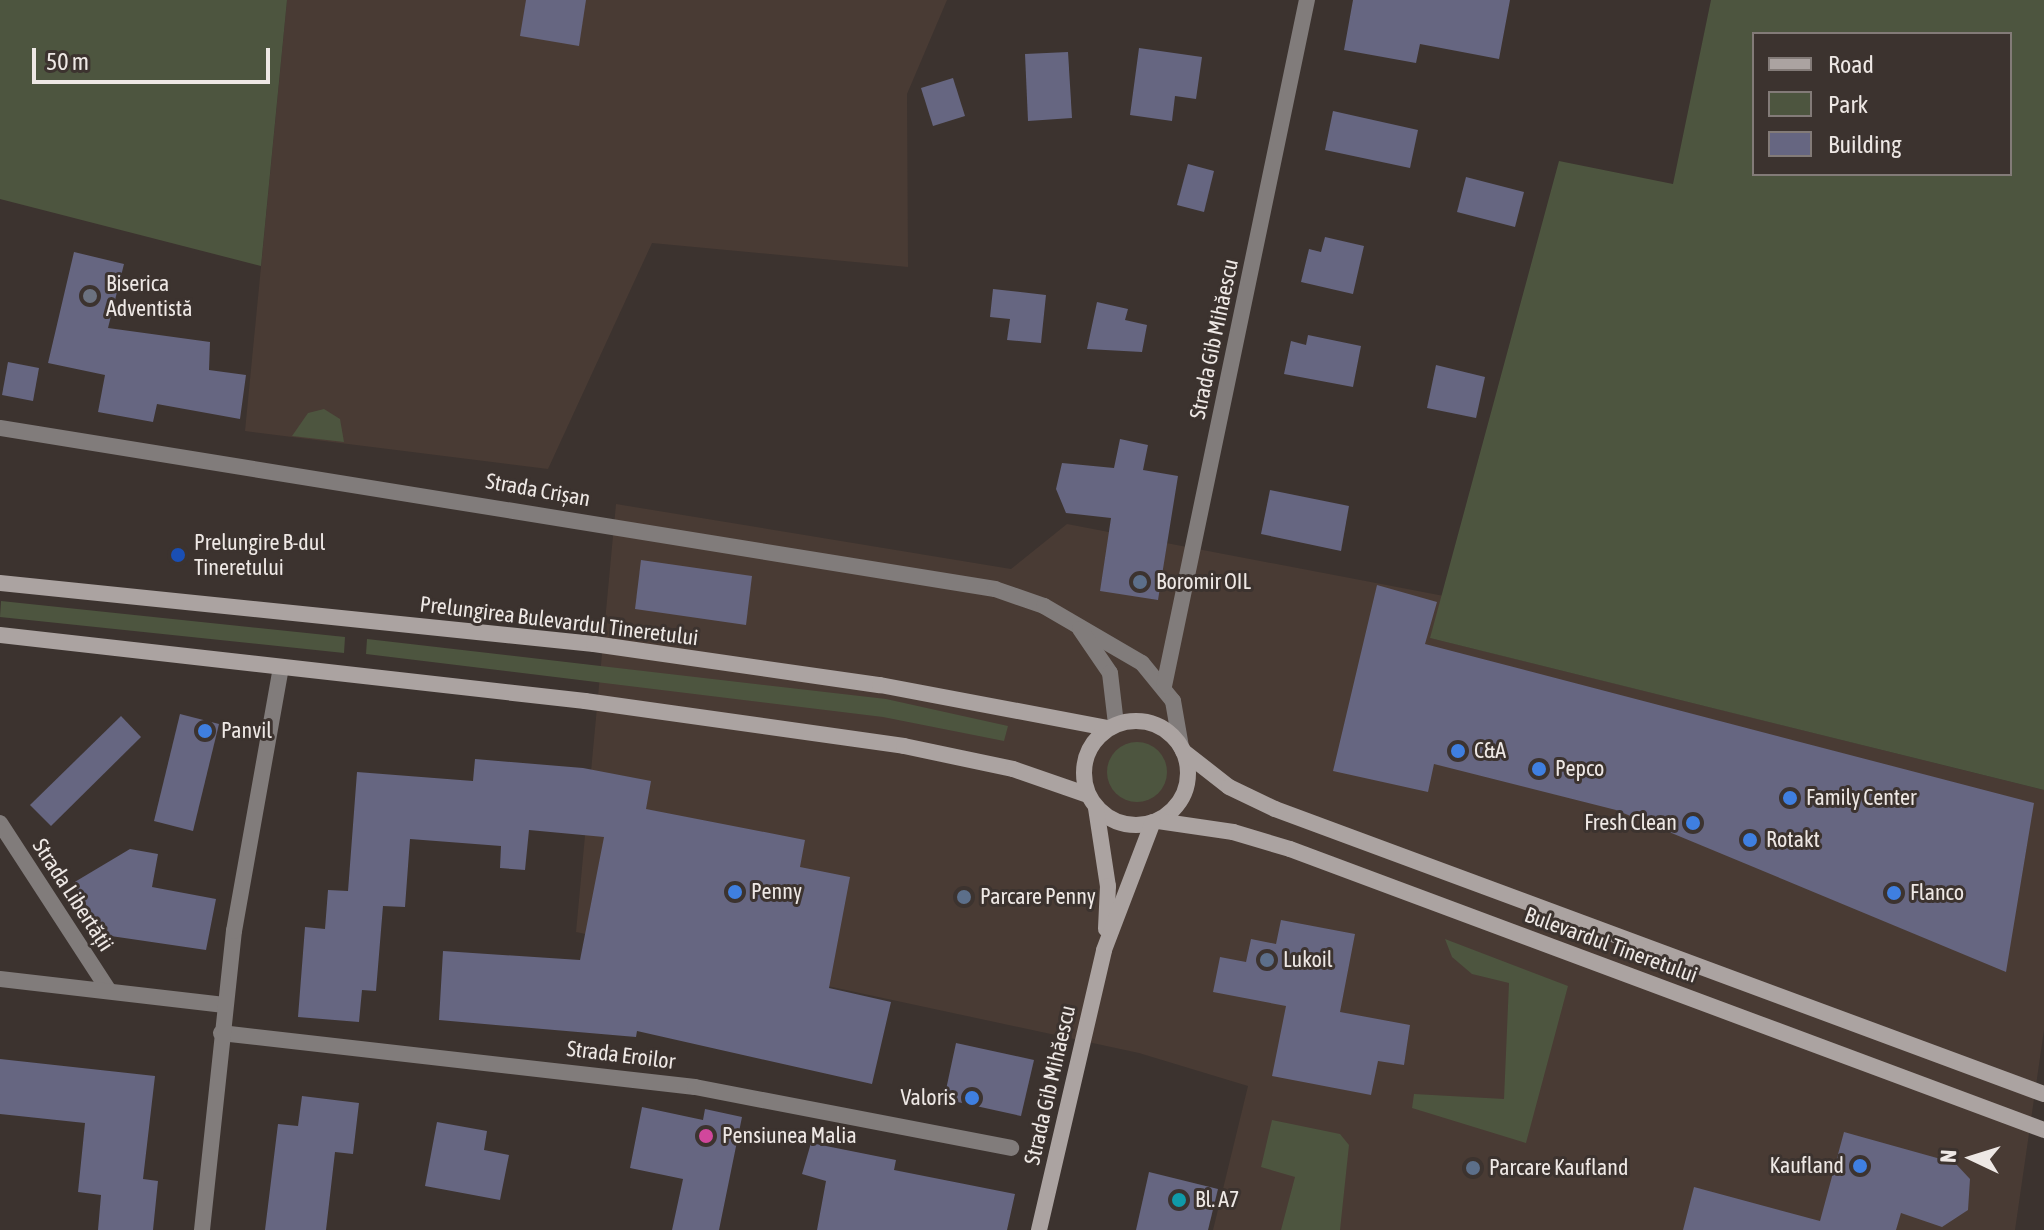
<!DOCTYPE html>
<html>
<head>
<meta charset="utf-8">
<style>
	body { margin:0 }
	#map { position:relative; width:2044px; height:1230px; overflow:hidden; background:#3c332f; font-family:"Asap Condensed",sans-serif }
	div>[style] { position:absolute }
	.built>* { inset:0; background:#493b34 }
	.green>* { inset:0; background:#4d553f }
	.round { border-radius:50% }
	.building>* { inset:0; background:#666681 }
	.minor>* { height:16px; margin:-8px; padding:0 8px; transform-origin:8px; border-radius:8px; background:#817c7b }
	.secondary>* { height:16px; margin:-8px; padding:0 8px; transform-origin:8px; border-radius:8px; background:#aba3a1 }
	.secondary>.ring { margin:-8px; padding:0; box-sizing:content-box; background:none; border:16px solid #aba3a1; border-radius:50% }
	.dots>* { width:22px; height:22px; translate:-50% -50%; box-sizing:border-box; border:4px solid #3c332f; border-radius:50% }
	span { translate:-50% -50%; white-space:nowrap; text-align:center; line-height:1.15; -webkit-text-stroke:6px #3c332f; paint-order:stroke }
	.poi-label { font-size:22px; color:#eee8e5 }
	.left { translate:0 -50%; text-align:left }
	.right { translate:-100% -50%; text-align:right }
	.street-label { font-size:22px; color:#eee8e5 }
	.legend { position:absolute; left:1752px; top:32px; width:260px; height:144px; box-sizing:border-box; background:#3c332f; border:2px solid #837b78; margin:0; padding:10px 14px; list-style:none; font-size:24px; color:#eee8e5 }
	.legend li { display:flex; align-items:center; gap:16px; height:40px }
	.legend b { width:40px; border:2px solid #837b78 }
	.north { position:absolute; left:1932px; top:1118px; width:80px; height:80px; -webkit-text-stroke:6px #3c332f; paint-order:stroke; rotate:274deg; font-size:22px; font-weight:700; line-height:32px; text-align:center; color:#eee8e5 }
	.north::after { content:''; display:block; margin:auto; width:28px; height:36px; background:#eee8e5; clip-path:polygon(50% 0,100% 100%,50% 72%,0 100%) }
	.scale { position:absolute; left:32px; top:48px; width:238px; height:36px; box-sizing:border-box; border:4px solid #eee8e5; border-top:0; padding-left:10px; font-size:24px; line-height:28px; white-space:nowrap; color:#eee8e5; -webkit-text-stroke:6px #3c332f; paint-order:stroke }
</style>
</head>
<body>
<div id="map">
	<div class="built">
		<i style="clip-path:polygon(287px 0,947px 0,907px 94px,908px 267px,652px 243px,548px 469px,245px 431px)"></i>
		<i style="clip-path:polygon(616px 504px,1011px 569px,1067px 524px,1444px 596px,1431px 638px,2044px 790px,2044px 1030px,2015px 1230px,1213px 1230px,1248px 1086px,1139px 1053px,576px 932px)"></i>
	</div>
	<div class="green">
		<i style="clip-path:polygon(0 0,287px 0,261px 266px,0 199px)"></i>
		<i style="clip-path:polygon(evenodd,1711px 0,2044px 0,2044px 790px,1430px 638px,1559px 161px,1673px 184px,1711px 0,1754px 34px,2010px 34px,2010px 174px,1754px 174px,1754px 34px)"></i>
		<i style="clip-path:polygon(324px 409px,340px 419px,344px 442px,292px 436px,308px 413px)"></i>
		<i style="clip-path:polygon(1px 601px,345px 637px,344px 653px,0 617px)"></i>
		<i style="clip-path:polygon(367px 639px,886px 699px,1008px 726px,1004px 741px,883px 717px,366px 654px)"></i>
		<i class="round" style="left:1107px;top:742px;width:60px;height:60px"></i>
		<i style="clip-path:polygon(1445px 939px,1568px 986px,1526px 1143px,1412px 1108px,1414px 1094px,1504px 1099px,1509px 983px,1472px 974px,1452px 957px)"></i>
		<i style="clip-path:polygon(1272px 1120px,1340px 1134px,1349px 1145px,1340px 1230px,1281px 1230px,1295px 1177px,1261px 1167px)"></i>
	</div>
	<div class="building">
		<i style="clip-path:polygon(526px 0,586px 0,579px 46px,520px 36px)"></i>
		<i style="clip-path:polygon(1353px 0,1510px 0,1499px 59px,1420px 44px,1416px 63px,1344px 50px)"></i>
		<i style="clip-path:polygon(1139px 48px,1202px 57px,1196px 99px,1175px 96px,1172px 121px,1130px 115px)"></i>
		<i style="clip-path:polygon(1068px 52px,1072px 118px,1028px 121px,1025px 54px)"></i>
		<i style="clip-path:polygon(953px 78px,965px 116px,933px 126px,921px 88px)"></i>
		<i style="clip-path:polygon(1333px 111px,1418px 130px,1410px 168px,1325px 150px)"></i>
		<i style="clip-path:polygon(1188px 164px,1214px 171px,1204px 212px,1177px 205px)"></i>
		<i style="clip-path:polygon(1466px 177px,1524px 192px,1515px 227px,1457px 212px)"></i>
		<i style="clip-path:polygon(1325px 237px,1364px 246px,1353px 294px,1301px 282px,1309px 249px,1321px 252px)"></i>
		<i style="clip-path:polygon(74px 252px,124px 264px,108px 328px,210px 342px,209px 370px,246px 375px,240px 419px,157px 404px,153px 422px,98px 412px,105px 375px,48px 363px)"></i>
		<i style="clip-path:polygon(993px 289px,1046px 295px,1041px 343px,1007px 340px,1010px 319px,990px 317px)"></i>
		<i style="clip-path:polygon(1097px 302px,1128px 309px,1125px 320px,1147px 325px,1142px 352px,1087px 349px)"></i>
		<i style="clip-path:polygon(1308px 335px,1361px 346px,1353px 387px,1284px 374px,1291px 341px,1306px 345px)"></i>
		<i style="clip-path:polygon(8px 362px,39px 368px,33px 401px,2px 395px)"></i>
		<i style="clip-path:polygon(1436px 365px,1485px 377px,1476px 418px,1427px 408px)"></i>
		<i style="clip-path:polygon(1120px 439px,1148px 445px,1143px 470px,1178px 476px,1158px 600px,1100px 591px,1111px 518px,1066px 513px,1056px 489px,1062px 463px,1114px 468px)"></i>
		<i style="clip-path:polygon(1270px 490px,1349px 506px,1341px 551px,1261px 534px)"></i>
		<i style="clip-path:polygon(641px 560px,752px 576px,746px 625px,635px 609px)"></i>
		<i style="clip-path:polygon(1377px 585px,1437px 602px,1425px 644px,2034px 803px,2006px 972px,1616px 810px,1434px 764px,1428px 792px,1333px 771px)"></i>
		<i style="clip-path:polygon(180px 714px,219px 724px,193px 831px,154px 821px)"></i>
		<i style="clip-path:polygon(121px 716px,141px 737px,51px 826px,30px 805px)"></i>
		<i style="clip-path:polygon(475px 759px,583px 768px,651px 781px,646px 809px,805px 840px,800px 867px,850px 877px,829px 988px,891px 1002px,872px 1084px,637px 1031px,636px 1037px,439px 1020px,443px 951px,580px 960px,604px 837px,529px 830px,525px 870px,500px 868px,501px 846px,410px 839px,405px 907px,383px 906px,376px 991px,362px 990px,359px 1022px,298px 1017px,305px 927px,325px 929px,328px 890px,348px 891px,357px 772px,473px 781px)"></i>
		<i style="clip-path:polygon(130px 849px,158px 854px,152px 887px,216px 899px,206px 950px,104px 935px,73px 883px)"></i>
		<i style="clip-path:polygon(1281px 920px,1355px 934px,1340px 1012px,1410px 1025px,1404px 1065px,1378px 1061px,1371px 1095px,1272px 1076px,1286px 1006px,1213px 992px,1220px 957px,1246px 962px,1251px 939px,1276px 944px)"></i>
		<i style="clip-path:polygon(956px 1043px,1034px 1060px,1021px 1116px,944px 1099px)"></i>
		<i style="clip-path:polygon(0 1059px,155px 1076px,143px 1179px,158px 1181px,153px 1230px,98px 1230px,101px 1195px,78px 1192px,85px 1123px,0 1114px)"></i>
		<i style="clip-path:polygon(302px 1096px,359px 1103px,353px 1154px,335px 1152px,326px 1230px,265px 1230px,278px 1124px,298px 1126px)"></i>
		<i style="clip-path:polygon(642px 1107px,703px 1120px,705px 1109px,742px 1117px,719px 1230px,672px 1230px,683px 1179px,630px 1168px)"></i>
		<i style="clip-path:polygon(437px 1122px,487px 1131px,484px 1150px,509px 1155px,500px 1200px,425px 1186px)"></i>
		<i style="clip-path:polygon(1844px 1132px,1955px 1163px,1970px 1179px,1968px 1210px,1942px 1227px,1901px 1213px,1896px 1230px,1683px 1230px,1694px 1187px,1820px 1221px)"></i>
		<i style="clip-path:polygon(811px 1143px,896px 1160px,894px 1170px,1015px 1194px,1007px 1230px,817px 1230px,826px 1181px,802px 1174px)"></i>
		<i style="clip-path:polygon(1149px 1172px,1218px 1189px,1208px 1230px,1136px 1230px)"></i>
	</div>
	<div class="minor">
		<i style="left:0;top:428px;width:1008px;rotate:9.19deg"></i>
		<i style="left:995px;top:589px;width:52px;rotate:19.1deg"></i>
		<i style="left:1044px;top:606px;width:113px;rotate:30.2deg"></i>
		<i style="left:1142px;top:663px;width:49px;rotate:50.8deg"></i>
		<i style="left:1173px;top:701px;width:47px;rotate:80.1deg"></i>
		<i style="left:1080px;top:629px;width:53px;rotate:55.7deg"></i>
		<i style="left:1110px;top:673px;width:51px;rotate:83.3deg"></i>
		<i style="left:1164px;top:686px;width:701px;rotate:-78.23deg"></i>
		<i style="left:0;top:823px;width:200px;rotate:57deg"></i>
		<i style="left:0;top:979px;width:226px;rotate:6.6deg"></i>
		<i style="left:221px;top:1033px;width:477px;rotate:6.5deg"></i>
		<i style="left:695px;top:1087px;width:322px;rotate:10.9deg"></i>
		<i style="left:202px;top:1230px;width:301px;rotate:-83.9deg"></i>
		<i style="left:234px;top:931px;width:268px;rotate:-79.9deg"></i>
	</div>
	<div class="secondary">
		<i style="left:0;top:583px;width:597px;rotate:5.86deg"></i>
		<i style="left:594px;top:644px;width:289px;rotate:8.2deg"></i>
		<i style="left:880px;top:685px;width:232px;rotate:10.7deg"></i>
		<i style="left:0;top:635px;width:589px;rotate:6.44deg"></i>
		<i style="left:585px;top:701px;width:322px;rotate:8deg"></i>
		<i style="left:904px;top:746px;width:111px;rotate:11.9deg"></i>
		<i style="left:1013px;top:769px;width:79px;rotate:19.1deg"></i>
		<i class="ring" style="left:1084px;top:721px;width:88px;height:88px"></i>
		<i style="left:1183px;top:751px;width:58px;rotate:38deg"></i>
		<i style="left:1229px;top:787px;width:51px;rotate:25.6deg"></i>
		<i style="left:1275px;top:809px;width:820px;rotate:20.34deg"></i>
		<i style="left:1096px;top:808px;width:79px;rotate:81.3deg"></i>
		<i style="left:1108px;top:886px;width:43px;rotate:92.7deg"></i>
		<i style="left:1158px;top:821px;width:76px;rotate:8.3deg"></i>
		<i style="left:1233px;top:832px;width:59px;rotate:16.6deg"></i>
		<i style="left:1290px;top:849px;width:805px;rotate:20.44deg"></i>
		<i style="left:1039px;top:1230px;width:287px;rotate:-76.9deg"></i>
		<i style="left:1104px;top:950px;width:137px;rotate:-69.1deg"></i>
	</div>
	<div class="dots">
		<i style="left:90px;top:296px;background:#6b7280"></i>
		<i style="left:178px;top:555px;background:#1a4fb4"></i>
		<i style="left:1140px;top:582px;background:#5c6f8a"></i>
		<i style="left:205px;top:731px;background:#3f7fe0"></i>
		<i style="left:1458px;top:751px;background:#3f7fe0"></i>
		<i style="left:1539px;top:769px;background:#3f7fe0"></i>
		<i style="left:1790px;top:798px;background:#3f7fe0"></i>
		<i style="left:1693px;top:823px;background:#3f7fe0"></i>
		<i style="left:1750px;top:840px;background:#3f7fe0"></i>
		<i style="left:735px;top:892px;background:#3f7fe0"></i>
		<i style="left:1894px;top:893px;background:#3f7fe0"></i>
		<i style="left:964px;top:897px;background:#5c6f8a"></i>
		<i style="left:1267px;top:960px;background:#5c6f8a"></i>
		<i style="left:972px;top:1098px;background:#3f7fe0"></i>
		<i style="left:706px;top:1136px;background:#d1479c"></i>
		<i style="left:1860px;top:1166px;background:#3f7fe0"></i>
		<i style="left:1473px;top:1168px;background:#5c6f8a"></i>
		<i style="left:1179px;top:1200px;background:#0f9aa8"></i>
	</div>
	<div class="poi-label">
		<span class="left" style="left:106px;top:296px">Biserica<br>Adventistă</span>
		<span class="left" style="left:194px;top:555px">Prelungire B-dul<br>Tineretului</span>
		<span class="left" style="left:1156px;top:582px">Boromir OIL</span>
		<span class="left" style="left:221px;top:731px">Panvil</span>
		<span class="left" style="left:1474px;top:751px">C&amp;A</span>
		<span class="left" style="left:1555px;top:769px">Pepco</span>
		<span class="left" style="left:1806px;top:798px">Family Center</span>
		<span class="right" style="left:1677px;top:823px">Fresh Clean</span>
		<span class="left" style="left:1766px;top:840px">Rotakt</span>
		<span class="left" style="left:751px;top:892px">Penny</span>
		<span class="left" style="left:1910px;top:893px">Flanco</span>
		<span class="left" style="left:980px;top:897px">Parcare Penny</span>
		<span class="left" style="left:1283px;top:960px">Lukoil</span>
		<span class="right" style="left:956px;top:1098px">Valoris</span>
		<span class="left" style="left:722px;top:1136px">Pensiunea Malia</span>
		<span class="right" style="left:1844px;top:1166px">Kaufland</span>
		<span class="left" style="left:1489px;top:1168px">Parcare Kaufland</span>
		<span class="left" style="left:1195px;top:1200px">Bl. A7</span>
	</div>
	<div class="street-label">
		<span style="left:1214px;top:339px;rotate:-78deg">Strada Gib Mihăescu</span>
		<span style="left:538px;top:490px;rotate:10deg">Strada Crișan</span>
		<span style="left:559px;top:621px;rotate:7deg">Prelungirea Bulevardul Tineretului</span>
		<span style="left:73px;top:895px;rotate:57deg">Strada Libertății</span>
		<span style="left:1611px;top:945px;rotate:20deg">Bulevardul Tineretului</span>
		<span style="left:621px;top:1055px;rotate:7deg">Strada Eroilor</span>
		<span style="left:1050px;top:1085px;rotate:-77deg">Strada Gib Mihăescu</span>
	</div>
	<ul class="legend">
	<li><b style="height:10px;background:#aba3a1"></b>Road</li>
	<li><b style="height:22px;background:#4d553f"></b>Park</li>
	<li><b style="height:22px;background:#666681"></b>Building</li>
	</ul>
	<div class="north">N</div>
	<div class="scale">50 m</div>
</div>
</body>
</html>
